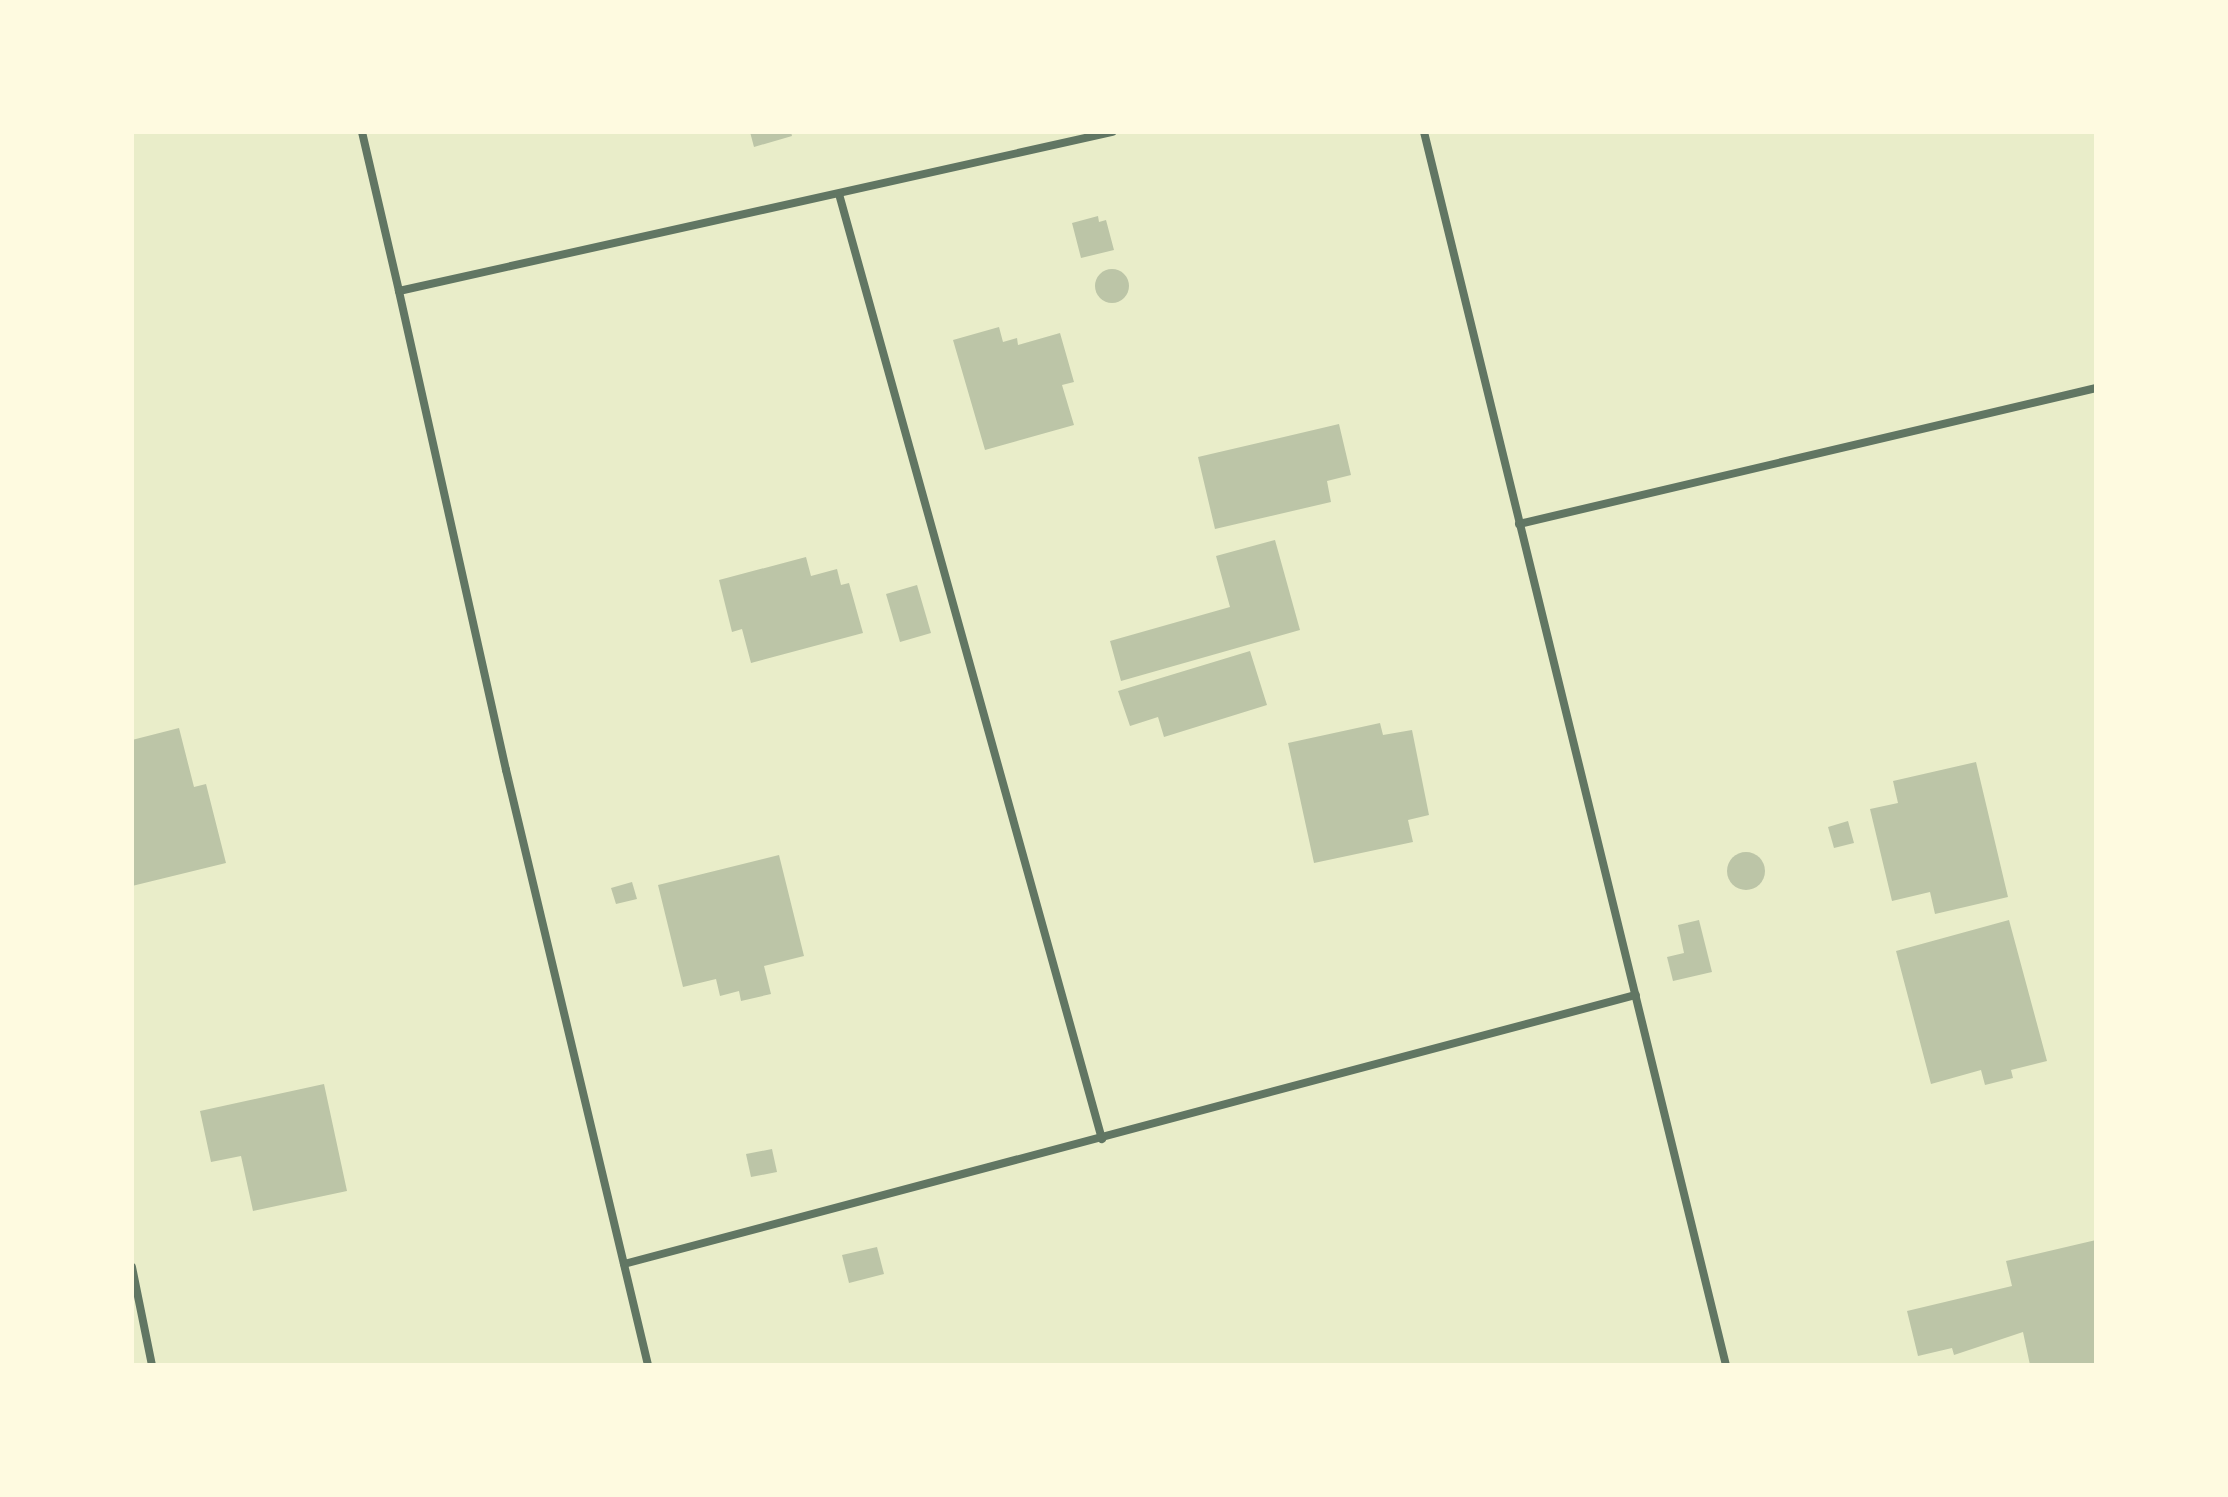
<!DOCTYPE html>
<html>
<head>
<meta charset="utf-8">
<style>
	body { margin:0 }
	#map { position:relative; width:2228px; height:1497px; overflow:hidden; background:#e9edc9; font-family:"Public Sans",sans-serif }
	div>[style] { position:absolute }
	.building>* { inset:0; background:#bcc5a7 }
	.round { border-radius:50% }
	.minor>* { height:8px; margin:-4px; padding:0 4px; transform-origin:4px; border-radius:4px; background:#617663 }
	span { translate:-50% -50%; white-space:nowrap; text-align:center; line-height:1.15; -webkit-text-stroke:6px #fefae0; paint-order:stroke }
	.frame { position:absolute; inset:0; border:134px solid #fefae0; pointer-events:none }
</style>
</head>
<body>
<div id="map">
	<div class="building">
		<i style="clip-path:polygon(750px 132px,791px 132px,792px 136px,754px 147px)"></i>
		<i style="clip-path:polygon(1098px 216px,1099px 222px,1106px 220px,1114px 250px,1081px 258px,1072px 223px)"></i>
		<i class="round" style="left:1095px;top:269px;width:34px;height:34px"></i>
		<i style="clip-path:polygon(999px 327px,1003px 342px,1017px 338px,1018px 345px,1060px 333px,1074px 382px,1062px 385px,1074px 425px,985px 450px,953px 340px)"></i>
		<i style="clip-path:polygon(1339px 424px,1351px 475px,1327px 481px,1331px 502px,1215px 529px,1198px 457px)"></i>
		<i style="clip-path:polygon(1275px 540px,1300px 630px,1121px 681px,1110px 641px,1230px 607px,1216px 556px)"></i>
		<i style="clip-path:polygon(806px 557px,811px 576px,837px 569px,841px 585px,849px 583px,863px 633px,751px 663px,742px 629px,732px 632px,719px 580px)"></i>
		<i style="clip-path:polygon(917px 585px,931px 633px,900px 642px,886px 594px)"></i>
		<i style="clip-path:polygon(1250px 651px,1267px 705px,1164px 737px,1158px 717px,1130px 726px,1118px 691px)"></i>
		<i style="clip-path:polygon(1380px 723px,1383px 735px,1412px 730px,1429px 815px,1408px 820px,1413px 842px,1314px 863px,1288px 743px)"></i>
		<i style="clip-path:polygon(179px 728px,194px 787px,206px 784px,226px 863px,132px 886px,132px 740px)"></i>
		<i style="clip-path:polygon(1976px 762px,2008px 897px,1935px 914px,1930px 892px,1892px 901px,1870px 809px,1898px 803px,1893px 781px)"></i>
		<i style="clip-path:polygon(1848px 821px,1854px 843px,1834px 848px,1828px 827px)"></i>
		<i class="round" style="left:1727px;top:852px;width:38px;height:38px"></i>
		<i style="clip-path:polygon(779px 855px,804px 956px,764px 966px,771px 994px,741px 1001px,739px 991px,720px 996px,716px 979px,683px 987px,658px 885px)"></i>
		<i style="clip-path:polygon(632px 882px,637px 899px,616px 904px,611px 888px)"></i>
		<i style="clip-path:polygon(1699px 920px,1712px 972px,1673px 981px,1667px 957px,1684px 953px,1678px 925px)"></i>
		<i style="clip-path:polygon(2009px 920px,2047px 1061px,2011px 1070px,2013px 1078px,1985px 1085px,1981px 1070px,1931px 1084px,1896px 951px)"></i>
		<i style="clip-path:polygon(324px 1084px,347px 1191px,253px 1211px,241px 1156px,211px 1162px,200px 1111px)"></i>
		<i style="clip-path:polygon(772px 1149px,777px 1172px,751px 1177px,746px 1154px)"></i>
		<i style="clip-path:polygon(2096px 1240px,2096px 1365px,2030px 1365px,2023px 1332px,1954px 1355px,1952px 1348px,1918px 1356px,1907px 1311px,2012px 1286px,2006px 1261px)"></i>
		<i style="clip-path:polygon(877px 1247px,884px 1274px,849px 1283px,842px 1255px)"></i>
	</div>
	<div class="minor">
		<i style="left:362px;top:132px;width:163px;rotate:76.9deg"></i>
		<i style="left:1424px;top:132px;width:1269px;rotate:76.24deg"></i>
		<i style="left:839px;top:194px;width:981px;rotate:74.45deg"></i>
		<i style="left:1519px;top:524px;width:593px;rotate:-13.26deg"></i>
		<i style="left:624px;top:1264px;width:1047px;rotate:-14.89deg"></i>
		<i style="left:132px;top:1267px;width:100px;rotate:78.5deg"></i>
		<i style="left:648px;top:1365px;width:612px;rotate:-103.42deg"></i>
		<i style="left:506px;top:770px;width:491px;rotate:-102.6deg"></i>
		<i style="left:399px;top:291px;width:731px;rotate:-12.57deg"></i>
	</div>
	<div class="frame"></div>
</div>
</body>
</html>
